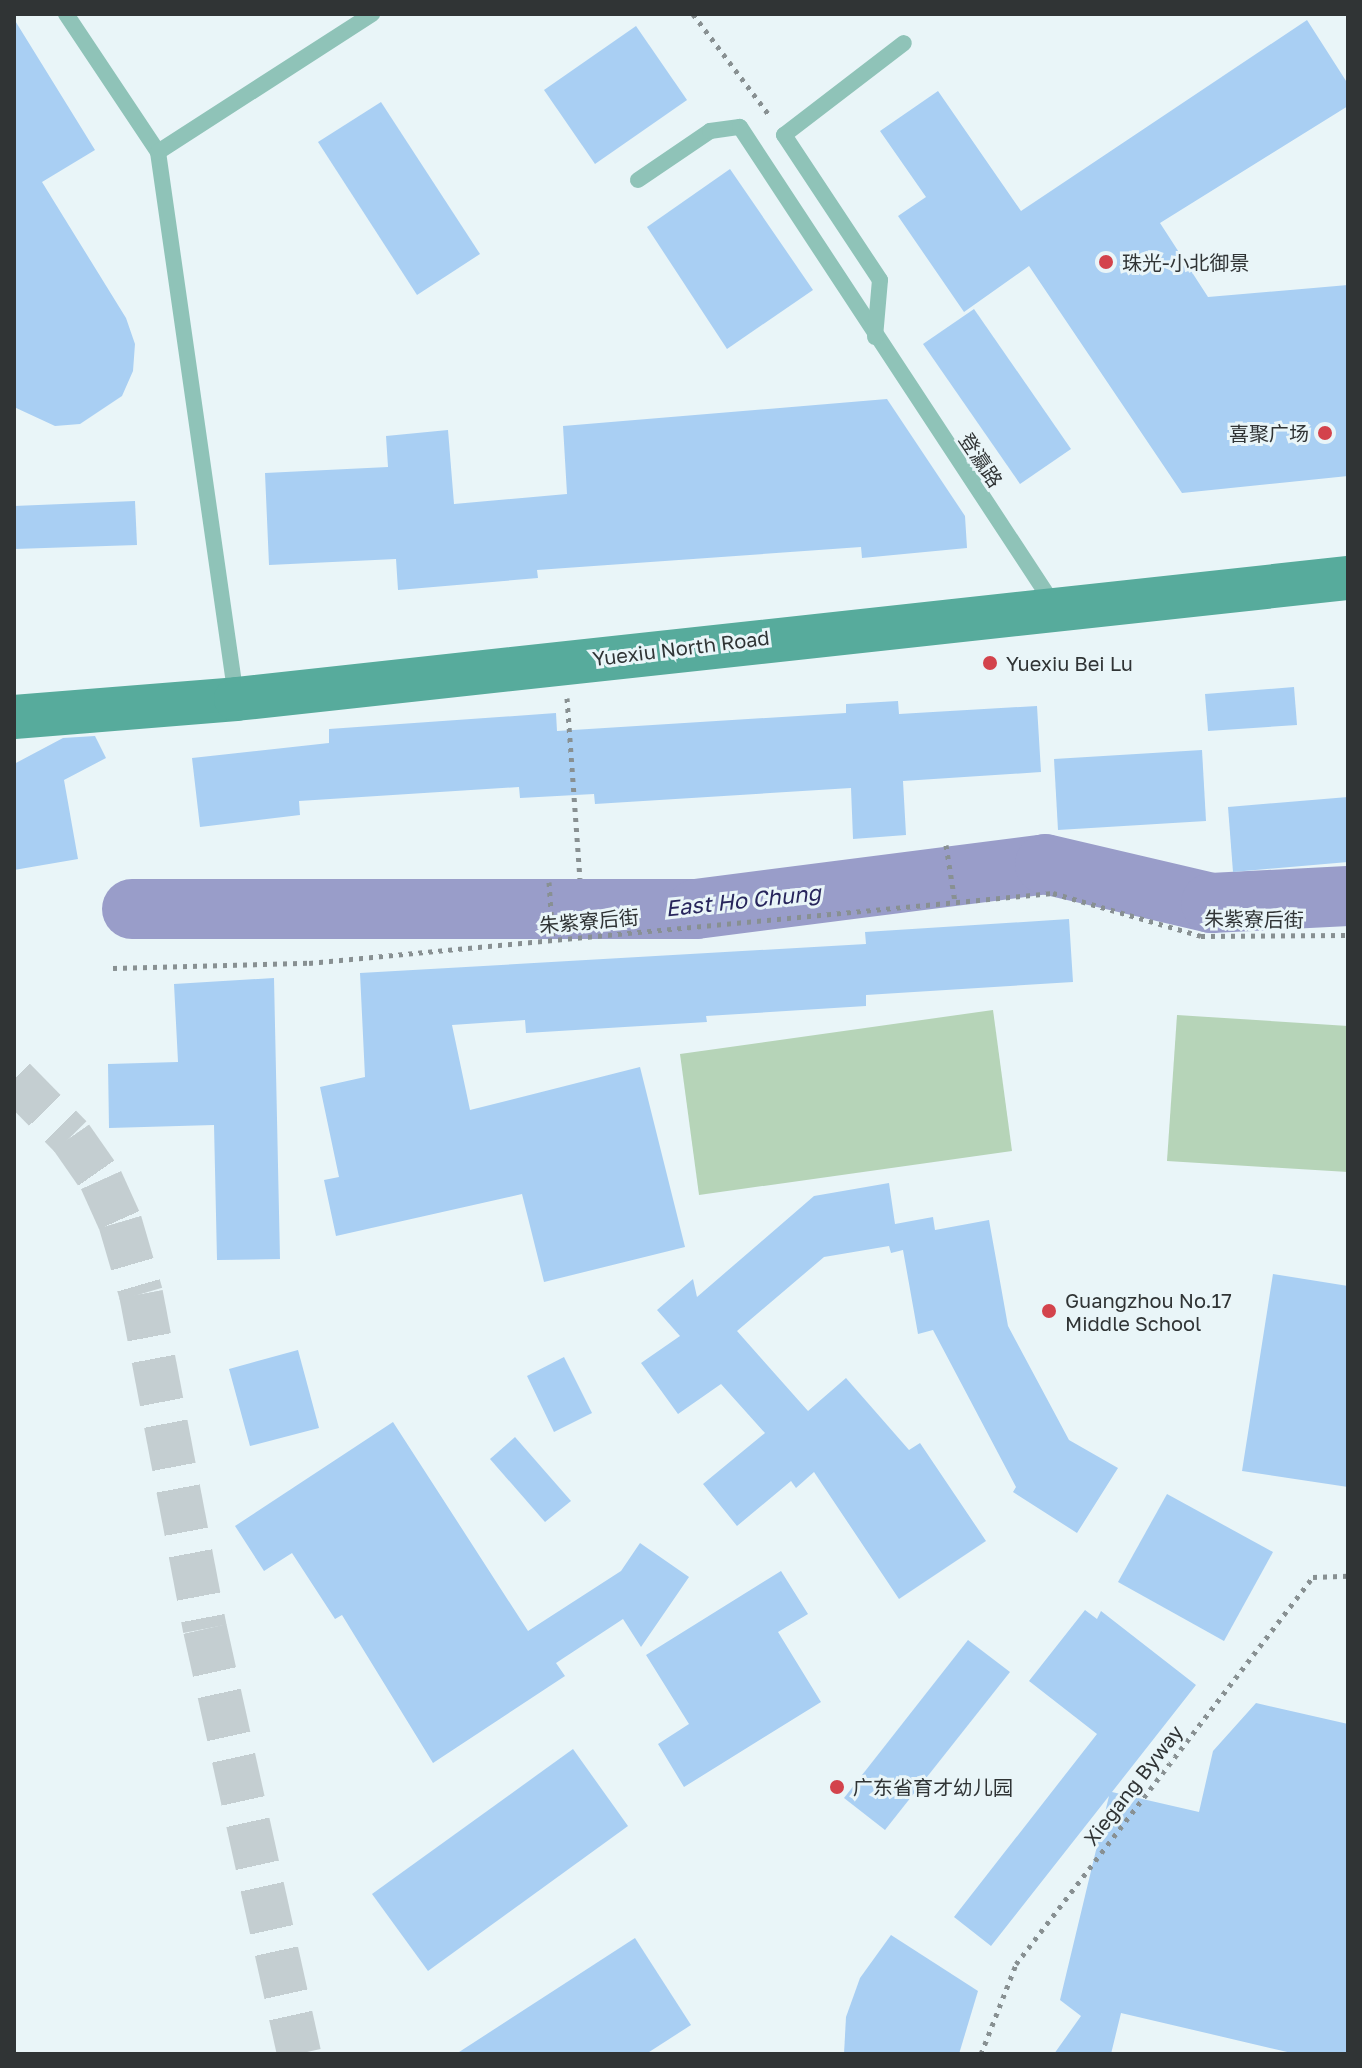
<!DOCTYPE html>
<html>
<head>
<meta charset="utf-8">
<style>
	body { margin:0 }
	#map { position:relative; width:1362px; height:2068px; overflow:hidden; background:#e9f5f8; font-family:"Golos Text","Noto Sans SC",sans-serif }
	div>[style] { position:absolute }
	.green>* { inset:0; background:#b6d4b8 }
	.river>* { height:60px; margin:-30px; padding:0 30px; transform-origin:30px; border-radius:30px; background:#999dc9 }
	.building>* { inset:0; background:#a9cff3 }
	.highway-tunnel>* { height:44px; margin-top:-22px; transform-origin:0; background:repeating-linear-gradient(90deg,#c4ced1 0 44px,transparent 0 66px) }
	.path>* { height:5px; margin-top:-2.5px; transform-origin:0; background:repeating-linear-gradient(90deg,#889092 0 4px,transparent 0 10px) }
	.lane>* { height:16px; margin:-8px; padding:0 8px; transform-origin:8px; border-radius:8px; background:#8fc3b8 }
	.secondary>* { height:44px; margin:-22px; padding:0 22px; transform-origin:22px; border-radius:22px; background:#57ab9c }
	.dots>* { width:22px; height:22px; translate:-50% -50%; box-sizing:border-box; border:4px solid #e9f5f8; border-radius:50% }
	span { translate:-50% -50%; white-space:nowrap; text-align:center; line-height:1.15; -webkit-text-stroke:6px #e9f5f8; paint-order:stroke }
	.poi-label { font-size:20px; color:#303435 }
	.left { translate:0 -50%; text-align:left }
	.right { translate:-100% -50%; text-align:right }
	.street-label { font-size:20px; color:#303435 }
	.water-label { font-size:22px; color:#27255c; font-style:italic }
	.frame { position:absolute; inset:0; border:16px solid #303435; pointer-events:none }
</style>
</head>
<body>
<div id="map">
	<div class="green">
		<i style="clip-path:polygon(993px 1010px,1012px 1151px,699px 1195px,680px 1054px)"></i>
		<i style="clip-path:polygon(1177px 1015px,1348px 1026px,1348px 1172px,1167px 1161px)"></i>
	</div>
	<div class="river">
		<i style="left:132px;top:909px;width:564px"></i>
		<i style="left:696px;top:909px;width:352px;rotate:-7.3deg"></i>
		<i style="left:1045px;top:864px;width:171px;rotate:13.2deg"></i>
		<i style="left:1211px;top:903px;width:137px;rotate:-2.9deg"></i>
	</div>
	<div class="building">
		<i style="clip-path:polygon(14px 19px,95px 150px,42px 182px,126px 318px,135px 344px,133px 371px,122px 396px,80px 424px,55px 426px,14px 407px)"></i>
		<i style="clip-path:polygon(1307px 20px,1348px 84px,1348px 106px,1160px 223px,1208px 297px,1348px 285px,1348px 476px,1182px 493px,1029px 266px,964px 312px,898px 216px,926px 197px,880px 131px,938px 91px,1021px 211px)"></i>
		<i style="clip-path:polygon(636px 26px,687px 100px,595px 164px,544px 90px)"></i>
		<i style="clip-path:polygon(381px 102px,480px 254px,417px 295px,318px 142px)"></i>
		<i style="clip-path:polygon(730px 169px,813px 290px,727px 349px,647px 227px)"></i>
		<i style="clip-path:polygon(974px 309px,1071px 449px,1020px 484px,923px 344px)"></i>
		<i style="clip-path:polygon(887px 399px,965px 516px,967px 548px,862px 558px,861px 547px,537px 570px,538px 578px,398px 590px,396px 559px,269px 565px,265px 473px,388px 467px,386px 436px,448px 430px,454px 504px,567px 494px,563px 426px)"></i>
		<i style="clip-path:polygon(135px 501px,137px 545px,14px 549px,14px 506px)"></i>
		<i style="clip-path:polygon(1294px 687px,1297px 725px,1208px 731px,1205px 694px)"></i>
		<i style="clip-path:polygon(898px 701px,899px 714px,1037px 706px,1041px 772px,903px 781px,906px 835px,853px 839px,851px 788px,595px 804px,594px 794px,520px 798px,519px 787px,299px 801px,300px 815px,200px 827px,192px 758px,329px 743px,329px 729px,556px 713px,557px 731px,846px 713px,846px 704px)"></i>
		<i style="clip-path:polygon(95px 736px,106px 758px,64px 780px,78px 859px,14px 870px,14px 764px,63px 738px)"></i>
		<i style="clip-path:polygon(1202px 750px,1206px 821px,1058px 830px,1054px 759px)"></i>
		<i style="clip-path:polygon(1348px 797px,1348px 862px,1233px 872px,1228px 807px)"></i>
		<i style="clip-path:polygon(1069px 919px,1073px 982px,866px 995px,866px 1006px,706px 1016px,707px 1022px,526px 1033px,525px 1020px,452px 1025px,470px 1110px,640px 1067px,685px 1247px,544px 1282px,522px 1194px,336px 1236px,324px 1180px,339px 1177px,320px 1087px,365px 1077px,360px 973px,866px 944px,865px 932px)"></i>
		<i style="clip-path:polygon(274px 978px,280px 1259px,217px 1260px,214px 1125px,109px 1128px,108px 1064px,178px 1062px,174px 984px)"></i>
		<i style="clip-path:polygon(889px 1183px,895px 1224px,933px 1217px,935px 1230px,989px 1220px,1008px 1326px,1069px 1440px,1118px 1468px,1077px 1533px,1013px 1492px,1016px 1487px,933px 1330px,918px 1334px,903px 1250px,891px 1253px,889px 1246px,824px 1257px,737px 1331px,808px 1411px,846px 1378px,909px 1450px,920px 1443px,986px 1541px,899px 1599px,814px 1472px,796px 1488px,791px 1481px,737px 1526px,703px 1484px,765px 1433px,721px 1384px,678px 1414px,641px 1363px,680px 1336px,657px 1310px,693px 1279px,697px 1297px,814px 1196px)"></i>
		<i style="clip-path:polygon(1273px 1274px,1348px 1286px,1348px 1487px,1242px 1471px)"></i>
		<i style="clip-path:polygon(298px 1350px,319px 1428px,250px 1446px,229px 1369px)"></i>
		<i style="clip-path:polygon(564px 1357px,592px 1413px,554px 1432px,527px 1376px)"></i>
		<i style="clip-path:polygon(393px 1422px,528px 1631px,621px 1571px,640px 1543px,689px 1577px,641px 1647px,623px 1619px,556px 1663px,565px 1676px,433px 1763px,342px 1615px,335px 1619px,292px 1553px,264px 1571px,235px 1526px)"></i>
		<i style="clip-path:polygon(515px 1437px,571px 1501px,545px 1522px,490px 1459px)"></i>
		<i style="clip-path:polygon(1167px 1494px,1273px 1552px,1224px 1641px,1118px 1582px)"></i>
		<i style="clip-path:polygon(781px 1571px,808px 1614px,778px 1632px,821px 1702px,684px 1787px,658px 1744px,689px 1724px,646px 1655px)"></i>
		<i style="clip-path:polygon(1085px 1610px,1097px 1619px,1101px 1611px,1196px 1685px,1112px 1792px,1199px 1812px,1213px 1751px,1256px 1703px,1348px 1724px,1348px 2054px,1296px 2054px,1121px 2013px,1111px 2054px,1054px 2054px,1081px 2016px,1060px 2000px,1109px 1796px,991px 1946px,954px 1917px,1097px 1734px,1029px 1681px)"></i>
		<i style="clip-path:polygon(968px 1640px,1010px 1672px,885px 1830px,844px 1798px)"></i>
		<i style="clip-path:polygon(573px 1749px,628px 1826px,428px 1971px,372px 1894px)"></i>
		<i style="clip-path:polygon(891px 1935px,978px 1991px,959px 2054px,844px 2054px,846px 2017px,860px 1978px)"></i>
		<i style="clip-path:polygon(635px 1938px,691px 2025px,646px 2054px,456px 2054px)"></i>
	</div>
	<div class="highway-tunnel">
		<i style="left:14px;top:1079px;width:81px;rotate:45.5deg"></i>
		<i style="left:71px;top:1137px;width:52px;rotate:55.1deg"></i>
		<i style="left:101px;top:1180px;width:46px;rotate:65.7deg"></i>
		<i style="left:120px;top:1222px;width:75px;rotate:73.7deg"></i>
		<i style="left:141px;top:1294px;width:341px;rotate:79.2deg"></i>
		<i style="left:205px;top:1629px;width:435px;rotate:77.5deg"></i>
	</div>
	<div class="path">
		<i style="left:693px;top:14px;width:126px;rotate:53deg"></i>
		<i style="left:567px;top:698px;width:181px;rotate:85.9deg"></i>
		<i style="left:946px;top:845px;width:58px;rotate:81deg"></i>
		<i style="left:549px;top:882px;width:58px;rotate:86.1deg"></i>
		<i style="left:113px;top:968px;width:196px;rotate:-1.5deg"></i>
		<i style="left:309px;top:963px;width:747px;rotate:-5.37deg"></i>
		<i style="left:1053px;top:893px;width:154px;rotate:16.2deg"></i>
		<i style="left:1201px;top:936px;width:147px;rotate:-0.4deg"></i>
		<i style="left:981px;top:2054px;width:97px;rotate:-68.7deg"></i>
		<i style="left:1016px;top:1964px;width:488px;rotate:-52.5deg"></i>
		<i style="left:1313px;top:1577px;width:35px;rotate:-2deg"></i>
	</div>
	<div class="lane">
		<i style="left:66px;top:14px;width:166px;rotate:56.3deg"></i>
		<i style="left:158px;top:152px;width:551px;rotate:81.86deg"></i>
		<i style="left:158px;top:152px;width:255px;rotate:-32.8deg"></i>
		<i style="left:638px;top:180px;width:87px;rotate:-34.2deg"></i>
		<i style="left:710px;top:131px;width:30px;rotate:-8deg"></i>
		<i style="left:740px;top:127px;width:572px;rotate:56.7deg"></i>
		<i style="left:875px;top:337px;width:57px;rotate:-85deg"></i>
		<i style="left:880px;top:280px;width:174px;rotate:-123.5deg"></i>
		<i style="left:784px;top:135px;width:151px;rotate:-37.5deg"></i>
	</div>
	<div class="secondary">
		<i style="left:14px;top:717px;width:223px;rotate:-4.6deg"></i>
		<i style="left:236px;top:699px;width:1119px;rotate:-6.21deg"></i>
	</div>
	<div class="dots">
		<i style="left:1106px;top:262px;background:#d3434c"></i>
		<i style="left:1325px;top:433px;background:#d3434c"></i>
		<i style="left:990px;top:663px;background:#d3434c"></i>
		<i style="left:1049px;top:1311px;background:#d3434c"></i>
		<i style="left:837px;top:1787px;background:#d3434c"></i>
	</div>
	<div class="poi-label">
		<span class="left" style="left:1122px;top:262px">珠光-小北御景</span>
		<span class="right" style="left:1309px;top:433px">喜聚广场</span>
		<span class="left" style="left:1006px;top:663px">Yuexiu Bei Lu</span>
		<span class="left" style="left:1065px;top:1312px">Guangzhou No.17<br>Middle School</span>
		<span class="left" style="left:853px;top:1787px">广东省育才幼儿园</span>
	</div>
	<div class="street-label">
		<span style="left:981px;top:460px;rotate:56deg">登瀛路</span>
		<span style="left:681px;top:648px;rotate:-7deg">Yuexiu North Road</span>
		<span style="left:1254px;top:919px;rotate:1deg">朱紫寮后街</span>
		<span style="left:589px;top:921px;rotate:-5deg">朱紫寮后街</span>
		<span style="left:1133px;top:1785px;rotate:-52deg">Xiegang Byway</span>
	</div>
	<div class="water-label">
		<span style="left:743px;top:900px;rotate:-6deg">East Ho Chung</span>
	</div>
	<div class="frame"></div>
</div>
</body>
</html>
